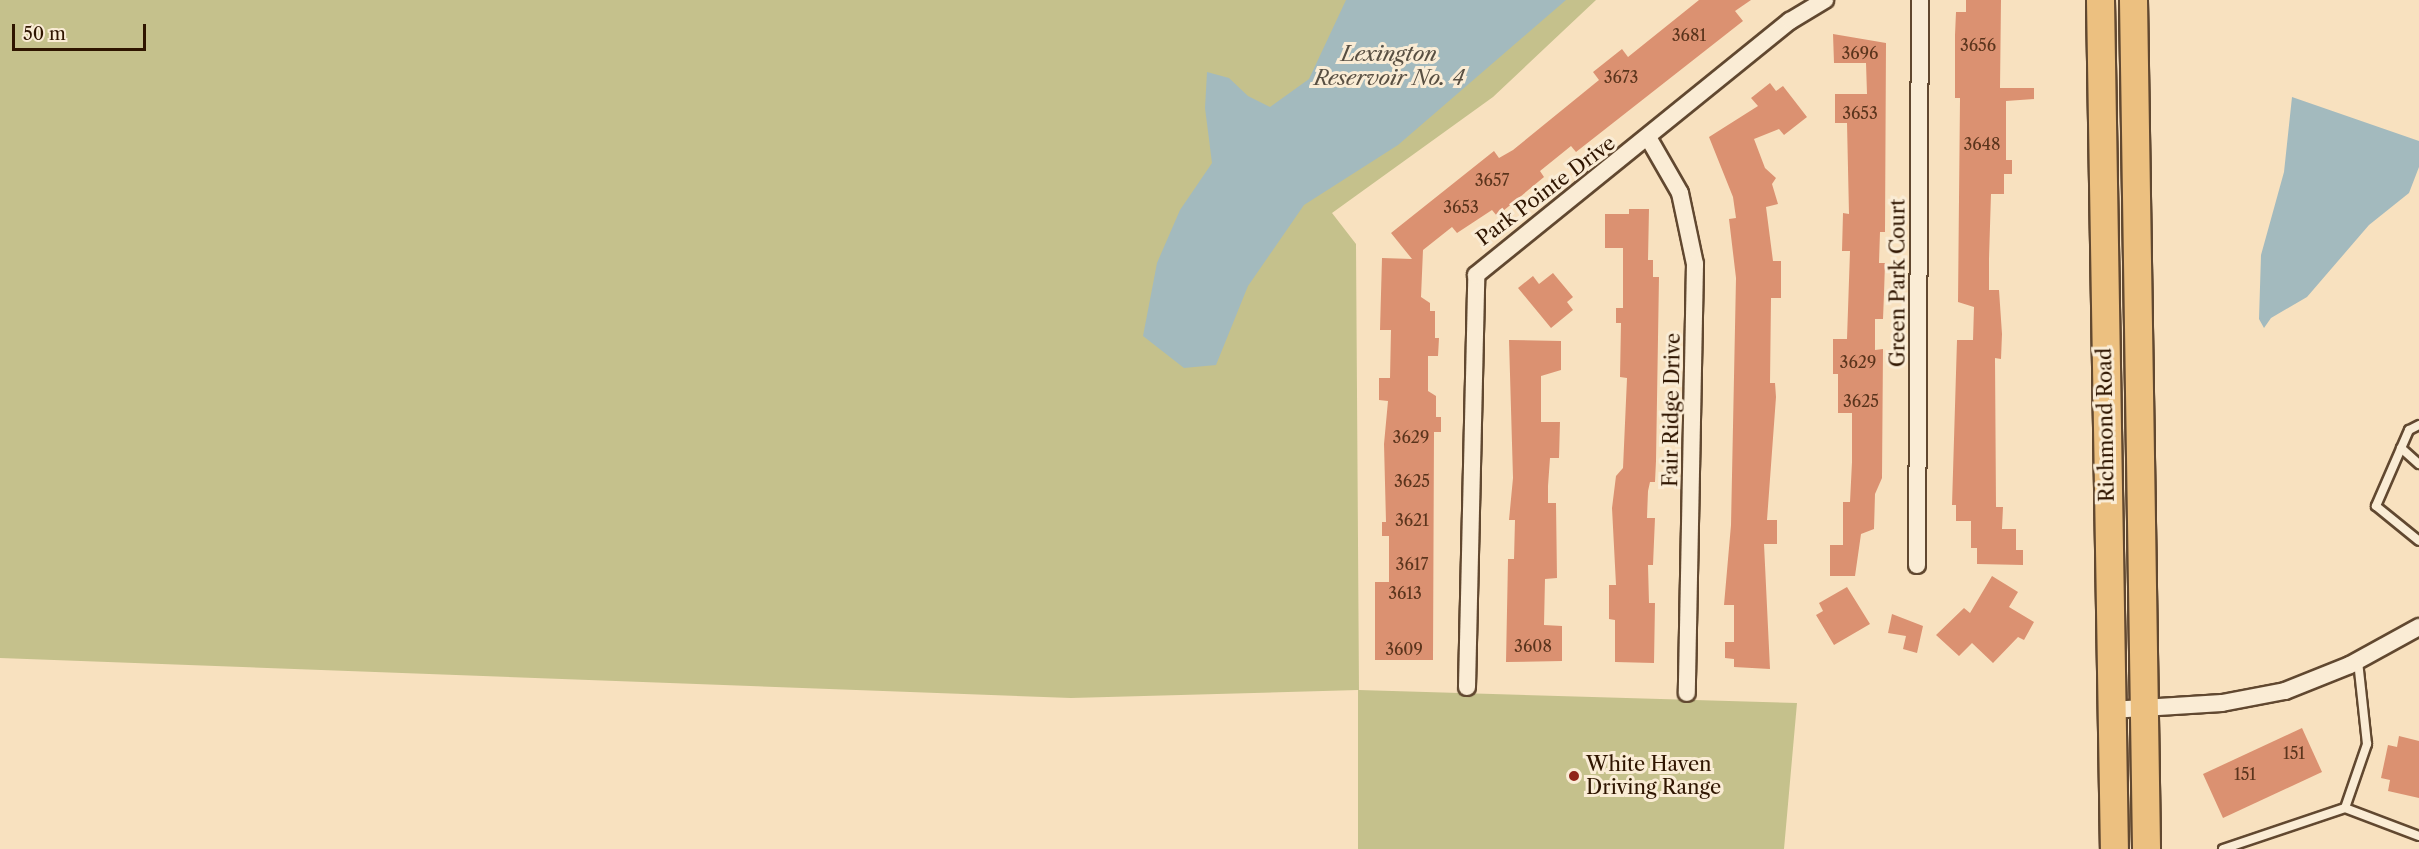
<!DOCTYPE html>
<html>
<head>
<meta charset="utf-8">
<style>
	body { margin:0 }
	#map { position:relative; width:2419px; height:849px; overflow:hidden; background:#f8e1bf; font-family:"Libre Caslon Text",serif }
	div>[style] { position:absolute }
	.green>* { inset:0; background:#c5c18c }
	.water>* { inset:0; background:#a3babe }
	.building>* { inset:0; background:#db9171 }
	.roads { filter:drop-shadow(2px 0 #614830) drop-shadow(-2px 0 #614830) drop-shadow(0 2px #614830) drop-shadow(0 -2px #614830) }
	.service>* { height:8px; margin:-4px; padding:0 4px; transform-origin:4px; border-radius:4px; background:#faecd5 }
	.minor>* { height:16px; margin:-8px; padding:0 8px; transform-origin:8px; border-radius:8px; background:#faecd5 }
	.trunk>* { height:27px; margin:-13.5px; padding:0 13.5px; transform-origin:13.5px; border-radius:13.5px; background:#ecc080 }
	.dots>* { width:16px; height:16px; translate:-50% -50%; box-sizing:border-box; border:3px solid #faecd5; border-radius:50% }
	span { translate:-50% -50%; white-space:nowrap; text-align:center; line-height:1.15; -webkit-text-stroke:6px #faecd5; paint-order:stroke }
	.number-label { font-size:16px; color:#5a341c }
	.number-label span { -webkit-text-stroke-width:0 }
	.street-label { font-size:20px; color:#2f1500 }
	.poi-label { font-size:20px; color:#2f1500 }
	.left { translate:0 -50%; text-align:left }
	.water-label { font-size:21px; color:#584f42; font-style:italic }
	.scale { position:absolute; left:12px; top:24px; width:134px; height:27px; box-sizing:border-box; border:3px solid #2f1500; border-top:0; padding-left:8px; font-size:18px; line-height:21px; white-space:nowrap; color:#2f1500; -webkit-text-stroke:4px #faecd5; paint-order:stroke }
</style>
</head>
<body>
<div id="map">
	<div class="green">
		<i style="clip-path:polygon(0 0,1596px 0,1493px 97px,1332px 213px,1356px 244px,1359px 690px,1797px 703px,1784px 849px,1358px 849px,1358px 690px,1071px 698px,0 658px)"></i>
	</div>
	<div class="water">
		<i style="clip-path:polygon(1346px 0,1566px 0,1398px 145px,1304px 205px,1248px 286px,1216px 365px,1184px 368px,1143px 336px,1157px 263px,1180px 210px,1212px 163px,1205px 108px,1207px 72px,1229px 78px,1248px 96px,1270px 107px,1309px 79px)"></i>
		<i style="clip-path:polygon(2292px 97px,2419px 141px,2419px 167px,2409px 193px,2369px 225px,2307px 297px,2271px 318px,2264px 328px,2259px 319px,2261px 255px,2284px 172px)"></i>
	</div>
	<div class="building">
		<i style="clip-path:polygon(1699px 0,1751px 0,1735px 11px,1743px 21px,1576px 152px,1571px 146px,1540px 171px,1544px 177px,1497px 216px,1492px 210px,1457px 233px,1452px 227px,1423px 250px,1421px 297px,1430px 303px,1430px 311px,1435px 311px,1435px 338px,1439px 338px,1438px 356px,1428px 356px,1428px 391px,1436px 396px,1436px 417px,1441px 417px,1441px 432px,1434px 432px,1433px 660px,1375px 660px,1375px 582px,1389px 582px,1389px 536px,1382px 536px,1382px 522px,1386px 522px,1384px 444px,1388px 401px,1379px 400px,1379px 378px,1390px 378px,1391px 330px,1380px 330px,1382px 258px,1412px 259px,1391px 233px,1494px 151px,1499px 158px,1513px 150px,1599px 80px,1593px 72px,1622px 49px,1628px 57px)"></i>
		<i style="clip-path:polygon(1966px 0,2001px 0,2000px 88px,2034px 88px,2034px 99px,2006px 101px,2006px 160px,2012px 160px,2012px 174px,2004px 174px,2004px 194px,1991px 194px,1989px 259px,1989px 290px,1999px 290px,2002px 334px,2001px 359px,1995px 358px,1996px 507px,2003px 507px,2002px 529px,2016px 529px,2016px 550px,2023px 550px,2023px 565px,1977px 564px,1977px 548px,1971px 548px,1971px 521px,1956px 521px,1956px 505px,1952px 505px,1957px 340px,1973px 340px,1974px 307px,1958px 302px,1960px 98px,1955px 98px,1955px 35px,1956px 12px,1966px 12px)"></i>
		<i style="clip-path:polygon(1833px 34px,1886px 43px,1885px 232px,1880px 232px,1879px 263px,1885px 263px,1884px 294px,1883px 319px,1875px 319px,1875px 350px,1883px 349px,1882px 478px,1875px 494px,1874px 529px,1861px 534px,1855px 576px,1830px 576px,1830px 545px,1843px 545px,1843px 502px,1850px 502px,1852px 462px,1852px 413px,1838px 413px,1838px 374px,1833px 374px,1833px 339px,1847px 339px,1850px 251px,1842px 251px,1843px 213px,1849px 214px,1847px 123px,1835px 123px,1835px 94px,1867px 94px,1866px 63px,1834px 63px)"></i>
		<i style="clip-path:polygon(1770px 83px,1776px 91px,1783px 86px,1807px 117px,1784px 135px,1779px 129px,1754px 139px,1765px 168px,1776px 178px,1772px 184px,1778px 204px,1766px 207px,1773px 261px,1781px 261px,1781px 298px,1771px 298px,1770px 383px,1775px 383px,1776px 397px,1767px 520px,1777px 520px,1777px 544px,1764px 544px,1770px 669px,1734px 667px,1734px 659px,1725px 658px,1725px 642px,1734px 642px,1734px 605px,1724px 605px,1731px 525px,1736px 278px,1729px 219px,1736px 218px,1733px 197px,1709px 137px,1758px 106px,1751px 98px)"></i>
		<i style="clip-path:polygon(1629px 209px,1649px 209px,1648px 260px,1653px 260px,1653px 277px,1659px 277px,1656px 461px,1655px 482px,1650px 482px,1648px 491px,1647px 518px,1655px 518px,1653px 565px,1648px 565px,1649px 603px,1655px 603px,1654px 663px,1615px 662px,1615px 620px,1609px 619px,1609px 585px,1616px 585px,1612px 508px,1616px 476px,1623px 468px,1627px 378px,1620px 377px,1621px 323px,1616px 323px,1616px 308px,1623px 308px,1623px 248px,1605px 248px,1605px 214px,1629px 214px)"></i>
		<i style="clip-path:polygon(1553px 273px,1573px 297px,1567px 302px,1573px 310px,1551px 328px,1518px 288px,1533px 276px,1539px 284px)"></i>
		<i style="clip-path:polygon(1509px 340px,1561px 341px,1561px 370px,1541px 376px,1541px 422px,1560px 422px,1559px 458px,1550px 458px,1548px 486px,1548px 503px,1556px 503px,1557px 578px,1545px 579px,1544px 625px,1562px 626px,1562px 661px,1506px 662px,1508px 559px,1514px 559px,1515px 520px,1509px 520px,1513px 478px)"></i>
		<i style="clip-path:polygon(1992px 576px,2018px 592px,2009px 607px,2034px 622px,2024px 640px,2018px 637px,1993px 663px,1972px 643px,1959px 656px,1936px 635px,1964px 608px,1970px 613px)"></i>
		<i style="clip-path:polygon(1847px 587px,1870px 624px,1834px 645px,1816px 615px,1823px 611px,1819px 603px)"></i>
		<i style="clip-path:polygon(1892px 614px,1923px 626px,1917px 653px,1903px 649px,1906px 636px,1888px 633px)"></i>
		<i style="clip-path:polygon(2302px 728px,2322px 772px,2223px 818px,2203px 774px)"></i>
		<i style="clip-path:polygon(2399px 736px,2419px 741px,2419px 798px,2388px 791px,2390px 780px,2381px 778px,2388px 745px,2397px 747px)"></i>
	</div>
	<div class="roads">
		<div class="service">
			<i style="left:2419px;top:425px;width:11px;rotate:153deg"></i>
			<i style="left:2409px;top:430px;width:83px;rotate:113.5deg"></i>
			<i style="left:2376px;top:506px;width:55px;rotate:39.1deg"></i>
			<i style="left:2401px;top:448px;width:24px;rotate:42deg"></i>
			<i style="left:2345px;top:808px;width:79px;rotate:20.7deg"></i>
			<i style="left:2223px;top:849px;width:129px;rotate:-18.6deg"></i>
			<i style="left:2345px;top:808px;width:68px;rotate:-71deg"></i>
			<i style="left:2367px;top:744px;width:83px;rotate:-96.2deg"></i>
		</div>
		<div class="minor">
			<i style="left:1649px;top:139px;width:62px;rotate:60.1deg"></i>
			<i style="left:1680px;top:193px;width:73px;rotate:78.1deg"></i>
			<i style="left:1695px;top:264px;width:429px;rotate:91.1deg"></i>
			<i style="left:1917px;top:565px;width:565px;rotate:-89.7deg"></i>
			<i style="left:1467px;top:687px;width:412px;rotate:-88.7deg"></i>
			<i style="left:1476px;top:275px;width:404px;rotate:-39deg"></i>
			<i style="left:1790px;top:21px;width:41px;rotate:-31deg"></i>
			<i style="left:2111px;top:710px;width:111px;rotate:-3.6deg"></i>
			<i style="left:2222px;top:703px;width:64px;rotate:-10.8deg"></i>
			<i style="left:2285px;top:691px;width:70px;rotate:-21.8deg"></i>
			<i style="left:2350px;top:665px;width:79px;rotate:-28.8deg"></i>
		</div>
		<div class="trunk">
			<i style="left:2100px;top:0;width:849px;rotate:89.06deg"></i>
			<i style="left:2133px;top:0;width:849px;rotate:89.12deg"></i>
		</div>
	</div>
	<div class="dots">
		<i style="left:1574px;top:776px;background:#8f2418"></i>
	</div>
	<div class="number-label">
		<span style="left:1689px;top:35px">3681</span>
		<span style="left:1978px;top:45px">3656</span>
		<span style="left:1860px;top:53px">3696</span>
		<span style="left:1621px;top:77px">3673</span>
		<span style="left:1860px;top:113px">3653</span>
		<span style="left:1982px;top:144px">3648</span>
		<span style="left:1492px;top:180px">3657</span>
		<span style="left:1461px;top:207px">3653</span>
		<span style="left:1858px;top:362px">3629</span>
		<span style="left:1861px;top:401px">3625</span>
		<span style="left:1411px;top:437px">3629</span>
		<span style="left:1412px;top:481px">3625</span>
		<span style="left:1412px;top:520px">3621</span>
		<span style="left:1412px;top:564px">3617</span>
		<span style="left:1405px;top:593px">3613</span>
		<span style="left:1533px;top:646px">3608</span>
		<span style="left:1404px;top:649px">3609</span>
		<span style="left:2294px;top:753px">151</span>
		<span style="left:2245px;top:774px">151</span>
	</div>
	<div class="street-label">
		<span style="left:1546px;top:191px;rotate:-37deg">Park Pointe Drive</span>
		<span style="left:1898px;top:283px;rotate:-90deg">Green Park Court</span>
		<span style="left:1672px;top:410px;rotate:-89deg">Fair Ridge Drive</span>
		<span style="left:2106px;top:425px;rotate:-91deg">Richmond Road</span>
	</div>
	<div class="poi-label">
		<span class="left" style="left:1586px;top:776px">White Haven<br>Driving Range</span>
	</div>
	<div class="water-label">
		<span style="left:1389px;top:66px">Lexington<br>Reservoir No. 4</span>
	</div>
	<div class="scale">50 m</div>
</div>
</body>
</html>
